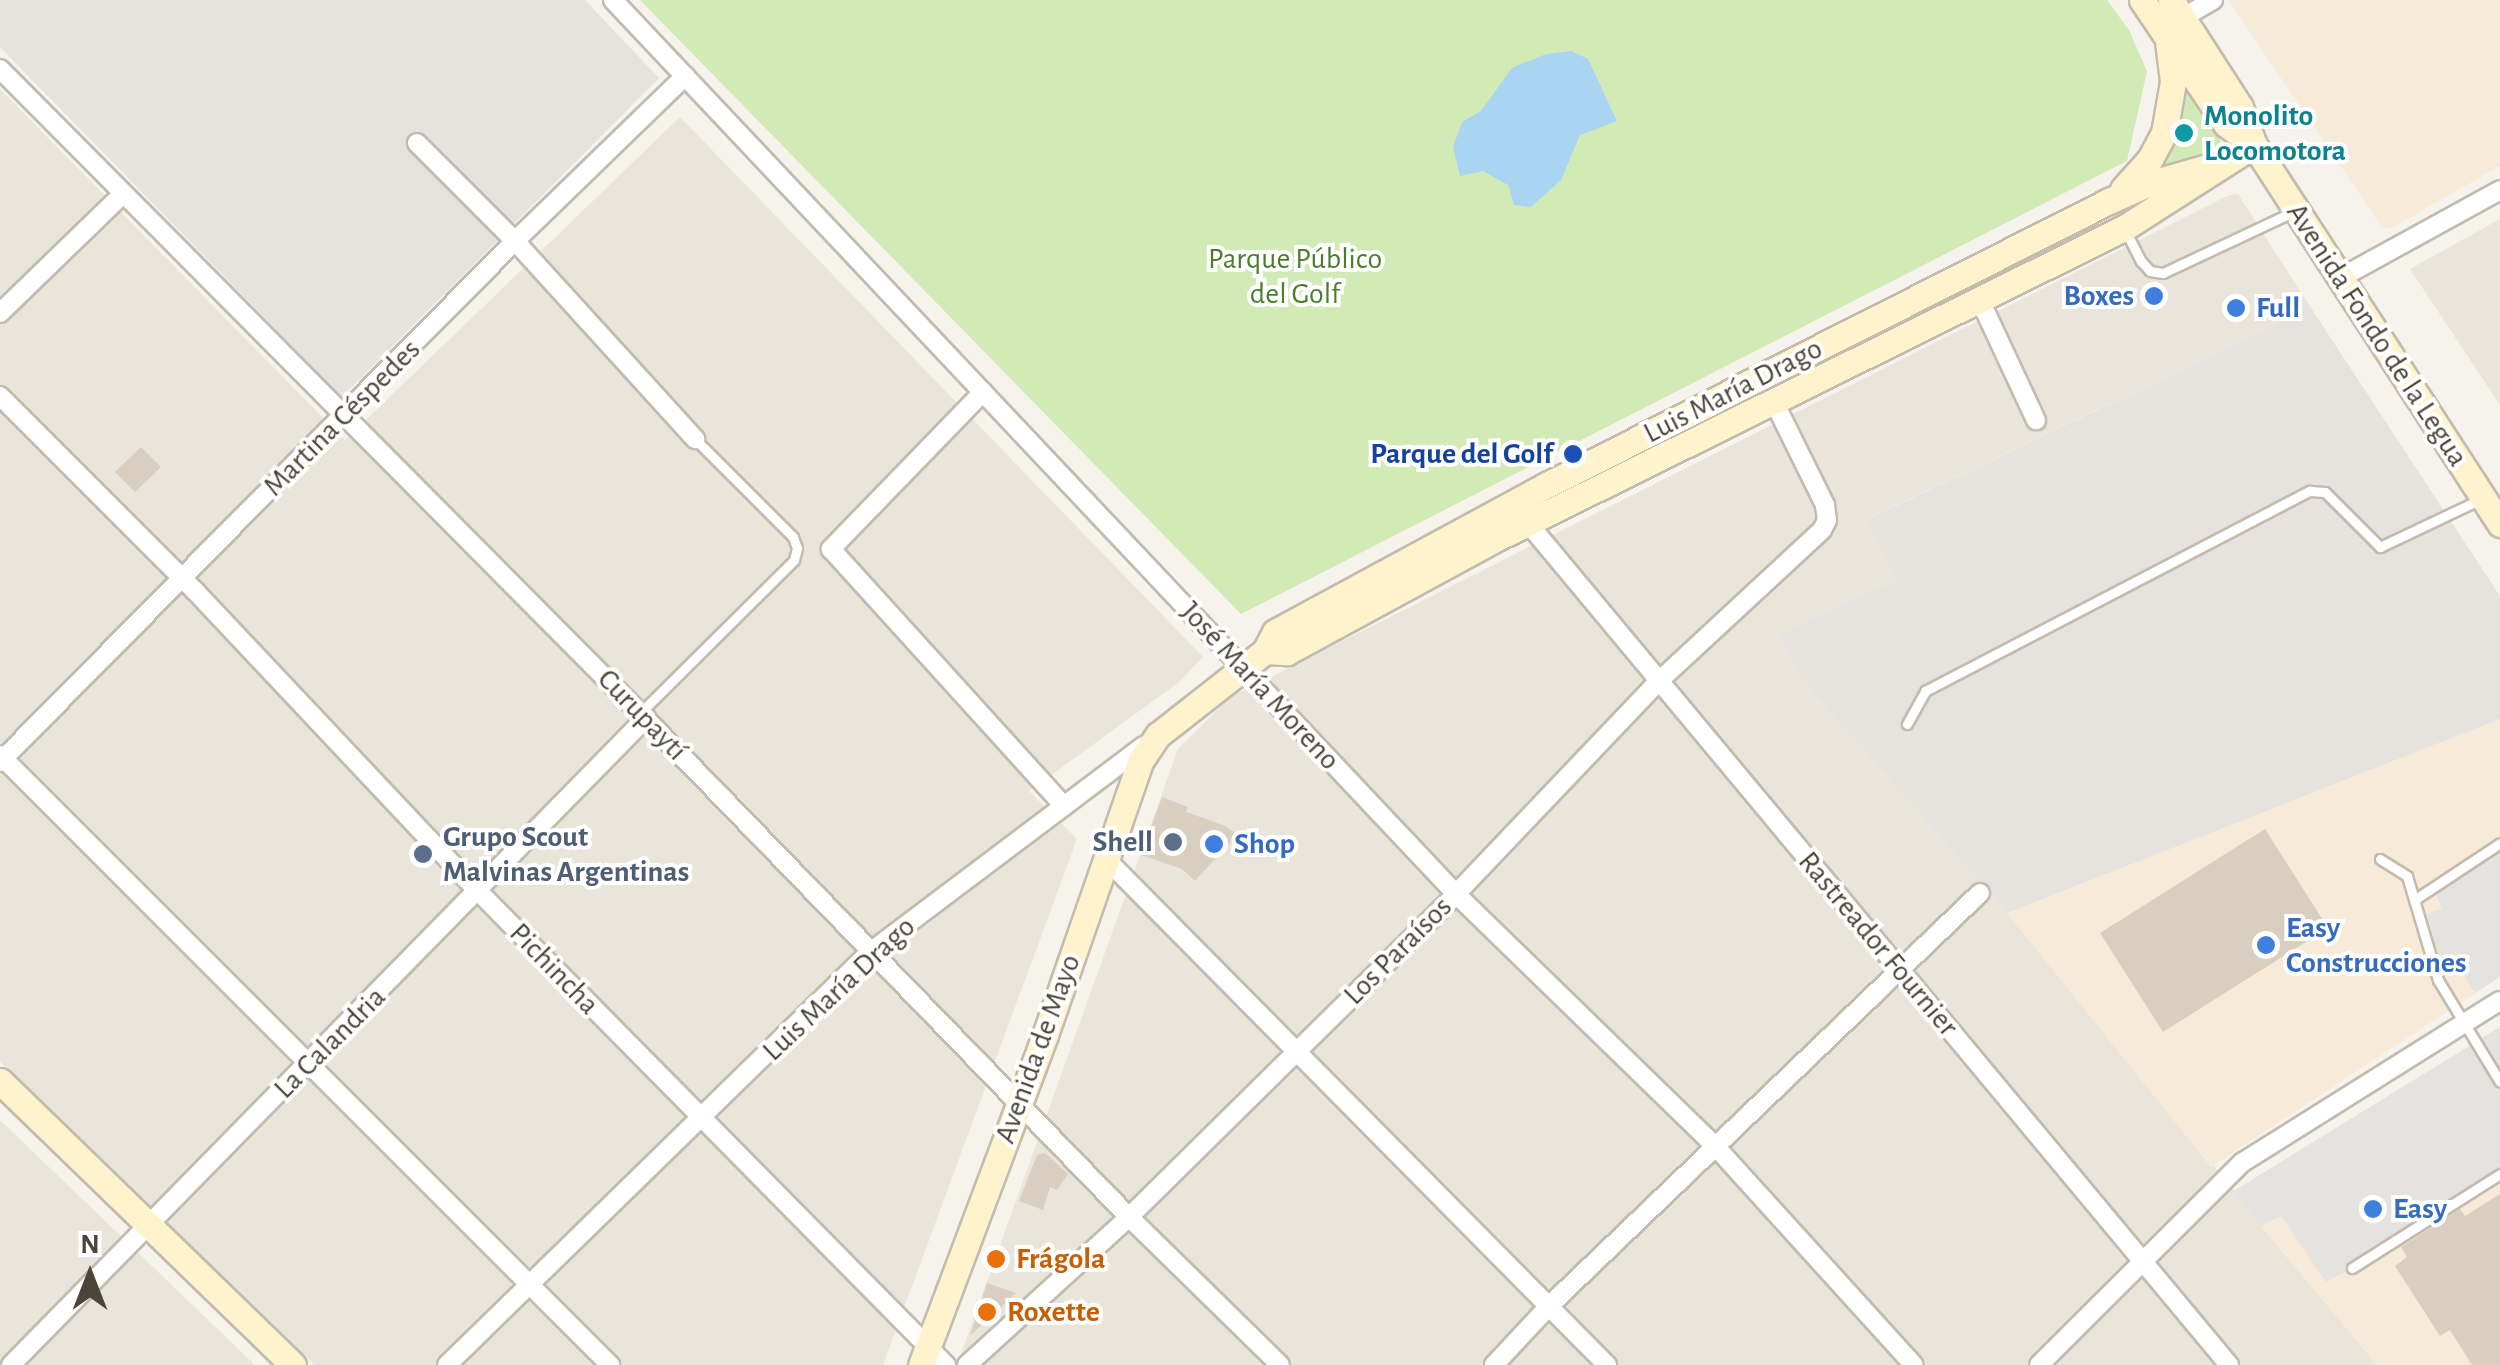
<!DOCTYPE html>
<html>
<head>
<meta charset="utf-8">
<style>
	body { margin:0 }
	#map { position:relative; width:2500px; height:1365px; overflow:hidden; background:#f6f3ec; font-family:"Alegreya Sans",sans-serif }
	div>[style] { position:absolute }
	.residential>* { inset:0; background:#eae5da }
	.commercial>* { inset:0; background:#f7ead8 }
	.industrial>* { inset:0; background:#e6e2dd }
	.green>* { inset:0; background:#d2eab5 }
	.parking>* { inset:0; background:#e5e3e0 }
	.water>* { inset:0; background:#a9d4f2 }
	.building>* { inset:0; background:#d8cfc1 }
	.roads { filter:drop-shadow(2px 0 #c2bbae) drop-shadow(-2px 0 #c2bbae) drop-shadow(0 2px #c2bbae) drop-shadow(0 -2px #c2bbae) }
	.lane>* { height:9px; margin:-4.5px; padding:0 4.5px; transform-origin:4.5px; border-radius:4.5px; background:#fff }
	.street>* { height:18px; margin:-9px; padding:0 9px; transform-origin:9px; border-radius:9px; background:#fff }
	.secondary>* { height:25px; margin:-12.5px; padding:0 12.5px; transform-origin:12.5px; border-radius:12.5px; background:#fff3cd }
	.dots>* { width:28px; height:28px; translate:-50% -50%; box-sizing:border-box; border:5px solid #fff; border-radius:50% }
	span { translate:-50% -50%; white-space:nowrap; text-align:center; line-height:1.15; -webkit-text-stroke:8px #fff; paint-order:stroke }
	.culture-label { font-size:30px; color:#0d838f; font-weight:700 }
	.left { translate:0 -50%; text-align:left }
	.park-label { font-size:30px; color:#4a7f2a }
	.shop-label { font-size:30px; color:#366cbe; font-weight:700 }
	.right { translate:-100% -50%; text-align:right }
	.street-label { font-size:30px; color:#4b4439 }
	.transit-label { font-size:30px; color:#164399; font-weight:700 }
	.service-label { font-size:30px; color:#4e5e75; font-weight:700 }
	.food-label { font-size:30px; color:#c56008; font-weight:700 }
	.north { position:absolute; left:40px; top:1225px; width:100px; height:100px; -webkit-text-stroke:8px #fff; paint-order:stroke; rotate:0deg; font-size:28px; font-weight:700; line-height:40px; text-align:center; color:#4b4439 }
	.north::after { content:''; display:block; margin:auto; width:35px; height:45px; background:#4b4439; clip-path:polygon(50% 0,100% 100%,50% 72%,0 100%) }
</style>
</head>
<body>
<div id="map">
	<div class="residential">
		<i style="clip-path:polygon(0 89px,345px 440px,680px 117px,1203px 657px,1178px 683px,1029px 791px,1077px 839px,883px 1365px,315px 1365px,0 1062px)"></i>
		<i style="clip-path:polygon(2238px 194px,2311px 308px,1867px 519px,1897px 579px,1779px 635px,1807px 687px,2007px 913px,2377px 1365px,957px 1365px,1178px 749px,1229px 698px,2229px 195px)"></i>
		<i style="clip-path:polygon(2500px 219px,2500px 405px,2410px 269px)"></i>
		<i style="clip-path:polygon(0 1120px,255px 1365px,0 1365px)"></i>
	</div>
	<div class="commercial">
		<i style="clip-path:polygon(2228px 0,2500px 0,2500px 166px,2390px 229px,2382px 227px)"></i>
		<i style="clip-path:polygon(2500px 719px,2500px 977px,2211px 1167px,2007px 913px)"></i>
		<i style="clip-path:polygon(2500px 1027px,2500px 1365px,2377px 1365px,2232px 1192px)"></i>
	</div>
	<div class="industrial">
		<i style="clip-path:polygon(0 0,585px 0,659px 78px,342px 397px,0 47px)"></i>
		<i style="clip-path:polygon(2311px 308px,2500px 596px,2500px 719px,2007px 913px,1807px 687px,1778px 635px,1897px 579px,1866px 520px)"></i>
	</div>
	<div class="green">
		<i style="clip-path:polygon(640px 0,2107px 0,2129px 30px,2147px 71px,2127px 161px,1241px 614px)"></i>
		<i style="clip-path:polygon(2186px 87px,2219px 131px,2222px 149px,2168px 168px,2163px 165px,2173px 140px,2180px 91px)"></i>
	</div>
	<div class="parking">
		<i style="clip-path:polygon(2500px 851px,2500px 977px,2475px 993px,2459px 967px,2438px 980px,2418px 916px,2442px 909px,2435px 891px)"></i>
		<i style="clip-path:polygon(2500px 1027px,2500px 1174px,2352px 1268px,2326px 1282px,2281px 1216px,2261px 1226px,2232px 1192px)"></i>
	</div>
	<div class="water">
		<i style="clip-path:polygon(1571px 51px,1588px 59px,1617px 121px,1580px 135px,1561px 180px,1531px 207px,1514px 205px,1508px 185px,1483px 171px,1460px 176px,1453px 147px,1462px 122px,1481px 111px,1512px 68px,1546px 54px)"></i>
	</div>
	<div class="building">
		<i style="clip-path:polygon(141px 447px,161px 467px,135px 492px,115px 472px)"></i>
		<i style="clip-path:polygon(1162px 797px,1188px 807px,1186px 812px,1226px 826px,1237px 835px,1195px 881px,1182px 869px,1141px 855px)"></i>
		<i style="clip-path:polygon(2265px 829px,2328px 928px,2163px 1032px,2100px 933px)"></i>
		<i style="clip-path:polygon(1045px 1153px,1068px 1174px,1057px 1190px,1050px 1187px,1043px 1210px,1019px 1201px,1037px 1155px)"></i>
		<i style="clip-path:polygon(2500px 1194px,2500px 1365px,2472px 1365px,2450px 1330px,2440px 1336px,2395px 1266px,2407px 1257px,2401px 1247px,2460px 1209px,2465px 1216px)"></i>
		<i style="clip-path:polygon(987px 1283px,1016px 1293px,970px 1336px)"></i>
	</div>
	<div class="roads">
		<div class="lane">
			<i style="left:2126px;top:232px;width:33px;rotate:63deg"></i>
			<i style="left:2141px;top:261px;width:13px;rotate:48deg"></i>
			<i style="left:2150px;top:271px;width:13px;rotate:9deg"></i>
			<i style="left:2163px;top:273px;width:146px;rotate:-25.2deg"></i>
			<i style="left:640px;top:713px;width:217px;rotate:-44.8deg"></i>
			<i style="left:794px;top:560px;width:12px;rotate:-76deg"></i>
			<i style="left:797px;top:548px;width:12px;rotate:-110deg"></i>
			<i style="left:793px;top:537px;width:139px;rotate:-135deg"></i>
			<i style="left:1907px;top:724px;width:38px;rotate:-61deg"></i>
			<i style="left:1925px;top:691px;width:434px;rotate:-27.5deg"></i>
			<i style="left:2310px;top:491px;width:15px;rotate:4deg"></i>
			<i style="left:2325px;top:492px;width:78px;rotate:45deg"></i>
			<i style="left:2380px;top:547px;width:112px;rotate:-25.4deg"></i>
			<i style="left:2380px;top:859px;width:32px;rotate:32deg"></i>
			<i style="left:2407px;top:876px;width:109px;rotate:73.4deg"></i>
			<i style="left:2438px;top:980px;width:119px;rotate:58.7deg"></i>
			<i style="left:2414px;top:900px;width:103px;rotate:-33.5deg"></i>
			<i style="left:2352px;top:1268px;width:175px;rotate:-32.4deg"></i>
		</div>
		<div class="street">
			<i style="left:613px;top:0;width:1229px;rotate:46.68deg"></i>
			<i style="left:1456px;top:894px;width:363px;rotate:44.2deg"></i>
			<i style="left:1716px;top:1147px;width:294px;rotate:47.8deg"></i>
			<i style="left:2182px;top:18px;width:36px;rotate:-30deg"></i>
			<i style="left:0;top:69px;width:908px;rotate:45.18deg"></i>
			<i style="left:640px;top:713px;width:702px;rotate:45.87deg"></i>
			<i style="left:1129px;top:1217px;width:211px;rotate:44.4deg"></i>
			<i style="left:417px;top:143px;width:139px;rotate:45deg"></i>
			<i style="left:515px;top:241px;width:268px;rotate:47.7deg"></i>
			<i style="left:2342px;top:277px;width:180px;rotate:-28.8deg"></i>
			<i style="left:1979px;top:298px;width:135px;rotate:65deg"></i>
			<i style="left:0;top:313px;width:171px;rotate:-44.1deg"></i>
			<i style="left:983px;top:392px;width:219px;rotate:134.1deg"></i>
			<i style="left:831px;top:549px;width:347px;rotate:47.8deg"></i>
			<i style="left:0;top:396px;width:276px;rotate:45deg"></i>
			<i style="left:195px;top:591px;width:414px;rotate:46.7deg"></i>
			<i style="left:479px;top:892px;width:665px;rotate:45.37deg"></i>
			<i style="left:1527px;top:522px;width:1097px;rotate:50.21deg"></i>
			<i style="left:0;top:755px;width:863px;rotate:45deg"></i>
			<i style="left:0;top:762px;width:733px;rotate:-45.33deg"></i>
			<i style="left:515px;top:241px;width:237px;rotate:-44.1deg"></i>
			<i style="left:1107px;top:860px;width:711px;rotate:45.29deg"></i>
			<i style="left:11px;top:1365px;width:907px;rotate:-45.54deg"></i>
			<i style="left:447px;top:1365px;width:590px;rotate:-44.31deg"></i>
			<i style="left:869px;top:953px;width:344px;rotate:-37deg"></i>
			<i style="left:967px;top:1365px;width:219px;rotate:-42.4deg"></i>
			<i style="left:1129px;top:1217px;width:460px;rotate:-44.6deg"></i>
			<i style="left:1456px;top:894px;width:294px;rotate:-46.4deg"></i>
			<i style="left:1659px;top:681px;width:222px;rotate:-42.8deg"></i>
			<i style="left:1822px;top:530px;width:11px;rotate:-63deg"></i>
			<i style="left:1827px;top:520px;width:15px;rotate:-98deg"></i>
			<i style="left:1825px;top:505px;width:115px;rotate:-116.3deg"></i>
			<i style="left:1494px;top:1365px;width:81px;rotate:-47deg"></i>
			<i style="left:1549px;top:1306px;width:597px;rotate:-43.78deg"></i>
			<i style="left:2039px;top:1365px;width:288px;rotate:-44.9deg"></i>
			<i style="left:2243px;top:1162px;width:303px;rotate:-32.1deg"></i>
		</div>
		<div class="secondary">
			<i style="left:2142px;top:0;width:150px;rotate:55.9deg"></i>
			<i style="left:2226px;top:124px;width:35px;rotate:37deg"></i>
			<i style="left:2171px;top:0;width:127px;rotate:57.2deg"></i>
			<i style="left:2240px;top:107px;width:40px;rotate:69.8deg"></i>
			<i style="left:2254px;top:145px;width:452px;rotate:57deg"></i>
			<i style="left:2123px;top:189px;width:40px;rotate:-48deg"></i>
			<i style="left:2150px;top:159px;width:30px;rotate:-62deg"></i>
			<i style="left:2164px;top:133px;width:52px;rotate:-80deg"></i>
			<i style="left:2173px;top:82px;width:38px;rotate:-97deg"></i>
			<i style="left:1265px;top:651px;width:22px;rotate:3deg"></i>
			<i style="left:1287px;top:652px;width:239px;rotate:-28.5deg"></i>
			<i style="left:1497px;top:538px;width:699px;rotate:-26.31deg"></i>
			<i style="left:2124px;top:228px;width:154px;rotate:-32.6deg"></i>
			<i style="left:0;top:1081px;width:408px;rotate:44.1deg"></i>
			<i style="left:921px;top:1365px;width:353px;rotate:-69.4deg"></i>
			<i style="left:1045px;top:1035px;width:291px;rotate:-70.8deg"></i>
			<i style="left:1141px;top:760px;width:30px;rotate:-56deg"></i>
			<i style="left:1158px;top:735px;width:136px;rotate:-38.1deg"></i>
			<i style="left:1265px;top:651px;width:21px;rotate:-62deg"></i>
			<i style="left:1275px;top:632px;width:300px;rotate:-28.4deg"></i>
			<i style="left:1539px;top:489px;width:639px;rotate:-26.81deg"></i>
			<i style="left:2109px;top:201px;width:39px;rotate:-24deg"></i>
			<i style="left:2145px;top:185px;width:79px;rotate:-16.1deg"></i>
		</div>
	</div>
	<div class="dots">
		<i style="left:2184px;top:133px;background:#0f9aa8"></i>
		<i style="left:2154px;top:296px;background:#3f7fe0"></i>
		<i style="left:2236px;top:308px;background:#3f7fe0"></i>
		<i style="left:1573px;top:454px;background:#1a4fb4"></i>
		<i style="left:1173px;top:842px;background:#5c6f8a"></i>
		<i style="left:1214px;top:844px;background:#3f7fe0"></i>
		<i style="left:423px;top:854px;background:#5c6f8a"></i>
		<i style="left:2266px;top:945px;background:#3f7fe0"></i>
		<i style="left:2373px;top:1209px;background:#3f7fe0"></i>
		<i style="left:996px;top:1259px;background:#e8710a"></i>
		<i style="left:987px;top:1312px;background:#e8710a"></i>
	</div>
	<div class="culture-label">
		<span class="left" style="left:2204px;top:133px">Monolito<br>Locomotora</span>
	</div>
	<div class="park-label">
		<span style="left:1295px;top:276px">Parque Público<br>del Golf</span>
	</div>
	<div class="shop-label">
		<span class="right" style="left:2134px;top:296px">Boxes</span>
		<span class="left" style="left:2256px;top:308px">Full</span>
		<span class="left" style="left:1234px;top:844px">Shop</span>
		<span class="left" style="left:2286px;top:945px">Easy<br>Construcciones</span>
		<span class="left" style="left:2393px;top:1209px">Easy</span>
	</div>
	<div class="street-label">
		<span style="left:2377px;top:335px;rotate:57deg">Avenida Fondo de la Legua</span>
		<span style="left:1733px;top:391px;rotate:-27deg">Luis María Drago</span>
		<span style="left:342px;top:418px;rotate:-45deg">Martina Céspedes</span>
		<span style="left:1260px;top:686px;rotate:47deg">José María Moreno</span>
		<span style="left:642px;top:715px;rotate:46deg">Curupaytí</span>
		<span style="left:1878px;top:944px;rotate:50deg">Rastreador Fournier</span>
		<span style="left:1398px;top:951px;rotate:-45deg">Los Paraísos</span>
		<span style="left:554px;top:969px;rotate:46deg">Pichincha</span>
		<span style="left:839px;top:989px;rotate:-43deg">Luis María Drago</span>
		<span style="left:330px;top:1043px;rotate:-45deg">La Calandria</span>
		<span style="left:1038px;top:1049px;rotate:-70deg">Avenida de Mayo</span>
	</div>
	<div class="transit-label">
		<span class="right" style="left:1553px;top:454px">Parque del Golf</span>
	</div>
	<div class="service-label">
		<span class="left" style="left:443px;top:854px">Grupo Scout<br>Malvinas Argentinas</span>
		<span class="right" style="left:1153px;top:842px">Shell</span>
	</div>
	<div class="food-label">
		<span class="left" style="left:1016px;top:1259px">Frágola</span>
		<span class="left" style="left:1007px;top:1312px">Roxette</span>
	</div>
	<div class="north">N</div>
</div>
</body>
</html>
